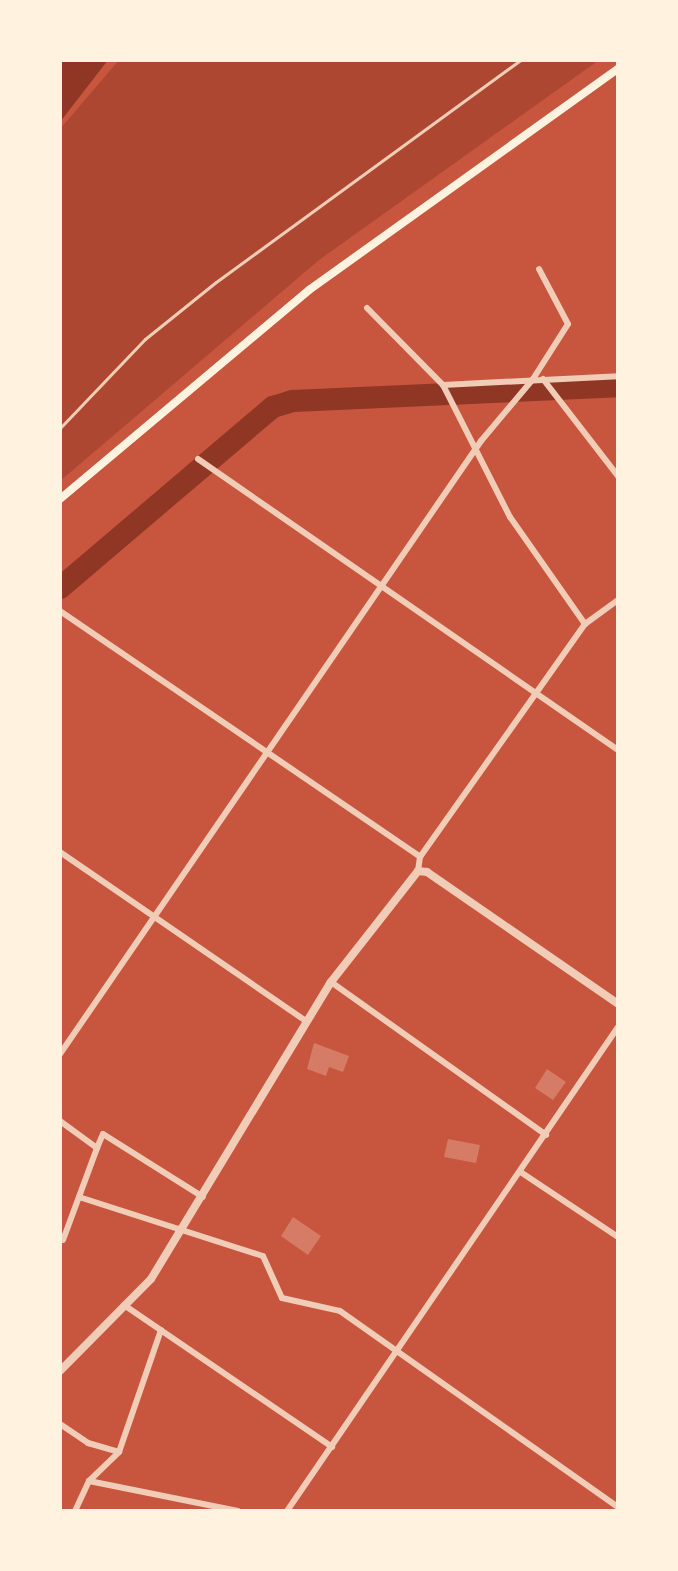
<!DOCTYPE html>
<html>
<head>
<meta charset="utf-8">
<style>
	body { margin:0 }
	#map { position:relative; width:678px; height:1571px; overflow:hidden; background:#c8553d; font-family:Arial,sans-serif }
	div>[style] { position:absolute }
	.green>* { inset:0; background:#ae4732 }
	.water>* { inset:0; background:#8f3625 }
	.river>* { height:22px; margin:-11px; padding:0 11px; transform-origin:11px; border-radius:11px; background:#8f3625 }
	.building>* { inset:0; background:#d67c66 }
	.service>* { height:3px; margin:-1.5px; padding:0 1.5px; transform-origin:1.5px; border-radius:1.5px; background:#f1ccb7 }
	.minor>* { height:6px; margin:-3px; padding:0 3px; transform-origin:3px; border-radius:3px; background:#f1ccb7 }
	.tertiary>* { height:8px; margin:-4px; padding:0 4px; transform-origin:4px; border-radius:4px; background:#f1ccb7 }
	.secondary>* { height:8px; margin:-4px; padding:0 4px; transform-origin:4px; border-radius:4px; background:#fff3e0 }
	span { translate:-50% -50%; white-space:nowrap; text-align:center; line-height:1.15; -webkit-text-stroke:4.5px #fff3e0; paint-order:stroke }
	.frame { position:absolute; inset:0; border:62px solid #fff3e0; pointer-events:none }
</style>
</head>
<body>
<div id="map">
	<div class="green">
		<i style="clip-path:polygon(119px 60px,599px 60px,319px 260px,60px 481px,60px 129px)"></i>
	</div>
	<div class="water">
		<i style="clip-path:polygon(60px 60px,108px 60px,60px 122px)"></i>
	</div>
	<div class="river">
		<i style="left:60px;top:588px;width:280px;rotate:-40.4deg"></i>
		<i style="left:273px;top:407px;width:21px;rotate:-17deg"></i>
		<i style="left:293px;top:401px;width:325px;rotate:-2.6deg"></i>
	</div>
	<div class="building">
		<i style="clip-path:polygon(314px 1043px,349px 1056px,343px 1072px,329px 1067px,326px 1076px,307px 1069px)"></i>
		<i style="clip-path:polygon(547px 1069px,566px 1082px,553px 1100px,535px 1088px)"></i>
		<i style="clip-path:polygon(448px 1139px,480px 1145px,476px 1163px,444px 1157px)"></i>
		<i style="clip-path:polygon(293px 1217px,321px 1236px,308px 1255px,281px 1236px)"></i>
	</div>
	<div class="service">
		<i style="left:60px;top:428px;width:123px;rotate:-46.3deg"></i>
		<i style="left:145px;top:339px;width:91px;rotate:-38.8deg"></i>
		<i style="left:216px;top:282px;width:376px;rotate:-36.1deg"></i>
	</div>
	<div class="minor">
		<i style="left:367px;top:308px;width:108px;rotate:45.4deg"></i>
		<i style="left:443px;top:385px;width:148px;rotate:63.1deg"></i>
		<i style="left:510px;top:517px;width:131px;rotate:55deg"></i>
		<i style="left:543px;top:379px;width:123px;rotate:52.3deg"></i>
		<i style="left:443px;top:385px;width:175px;rotate:-2.9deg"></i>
		<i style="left:198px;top:459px;width:511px;rotate:34.72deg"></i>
		<i style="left:60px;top:611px;width:436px;rotate:34.3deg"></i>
		<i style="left:60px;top:852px;width:298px;rotate:34.5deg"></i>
		<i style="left:418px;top:871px;width:14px;rotate:-82deg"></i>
		<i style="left:420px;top:857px;width:286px;rotate:-54.7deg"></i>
		<i style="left:585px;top:624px;width:41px;rotate:-36deg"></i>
		<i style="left:331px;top:982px;width:264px;rotate:35.4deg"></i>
		<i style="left:60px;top:1054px;width:744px;rotate:-55.52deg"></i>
		<i style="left:481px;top:441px;width:81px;rotate:-50deg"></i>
		<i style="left:533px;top:379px;width:65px;rotate:-57.5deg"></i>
		<i style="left:568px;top:324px;width:62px;rotate:-117.8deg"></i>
		<i style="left:60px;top:1121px;width:46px;rotate:36.1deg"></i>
		<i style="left:97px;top:1148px;width:15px;rotate:-67deg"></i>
		<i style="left:103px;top:1134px;width:118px;rotate:32.2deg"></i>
		<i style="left:522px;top:1173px;width:115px;rotate:33.7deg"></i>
		<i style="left:79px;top:1197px;width:193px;rotate:17.8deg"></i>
		<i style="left:263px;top:1256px;width:46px;rotate:65.7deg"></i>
		<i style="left:282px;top:1298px;width:59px;rotate:12.6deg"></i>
		<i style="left:340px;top:1311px;width:340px;rotate:35.2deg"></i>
		<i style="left:63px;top:1240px;width:98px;rotate:-69.7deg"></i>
		<i style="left:124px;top:1305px;width:252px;rotate:34.3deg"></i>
		<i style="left:60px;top:1424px;width:34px;rotate:34deg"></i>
		<i style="left:88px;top:1443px;width:32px;rotate:16deg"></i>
		<i style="left:89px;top:1481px;width:152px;rotate:11.4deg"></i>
		<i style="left:75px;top:1511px;width:33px;rotate:-65deg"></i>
		<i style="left:89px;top:1481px;width:42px;rotate:-44deg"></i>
		<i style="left:119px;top:1452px;width:129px;rotate:-71deg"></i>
		<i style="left:287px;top:1511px;width:586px;rotate:-55.63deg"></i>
	</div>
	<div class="tertiary">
		<i style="left:60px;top:1371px;width:129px;rotate:-45.3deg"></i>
		<i style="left:151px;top:1279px;width:347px;rotate:-58.8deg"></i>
		<i style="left:331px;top:982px;width:141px;rotate:-51.9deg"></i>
		<i style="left:418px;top:871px;width:9px;rotate:6deg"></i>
		<i style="left:427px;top:872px;width:232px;rotate:34.6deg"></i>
	</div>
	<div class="secondary">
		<i style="left:60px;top:499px;width:325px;rotate:-40deg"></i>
		<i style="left:309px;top:290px;width:380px;rotate:-35.6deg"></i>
	</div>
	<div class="frame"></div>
</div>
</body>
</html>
